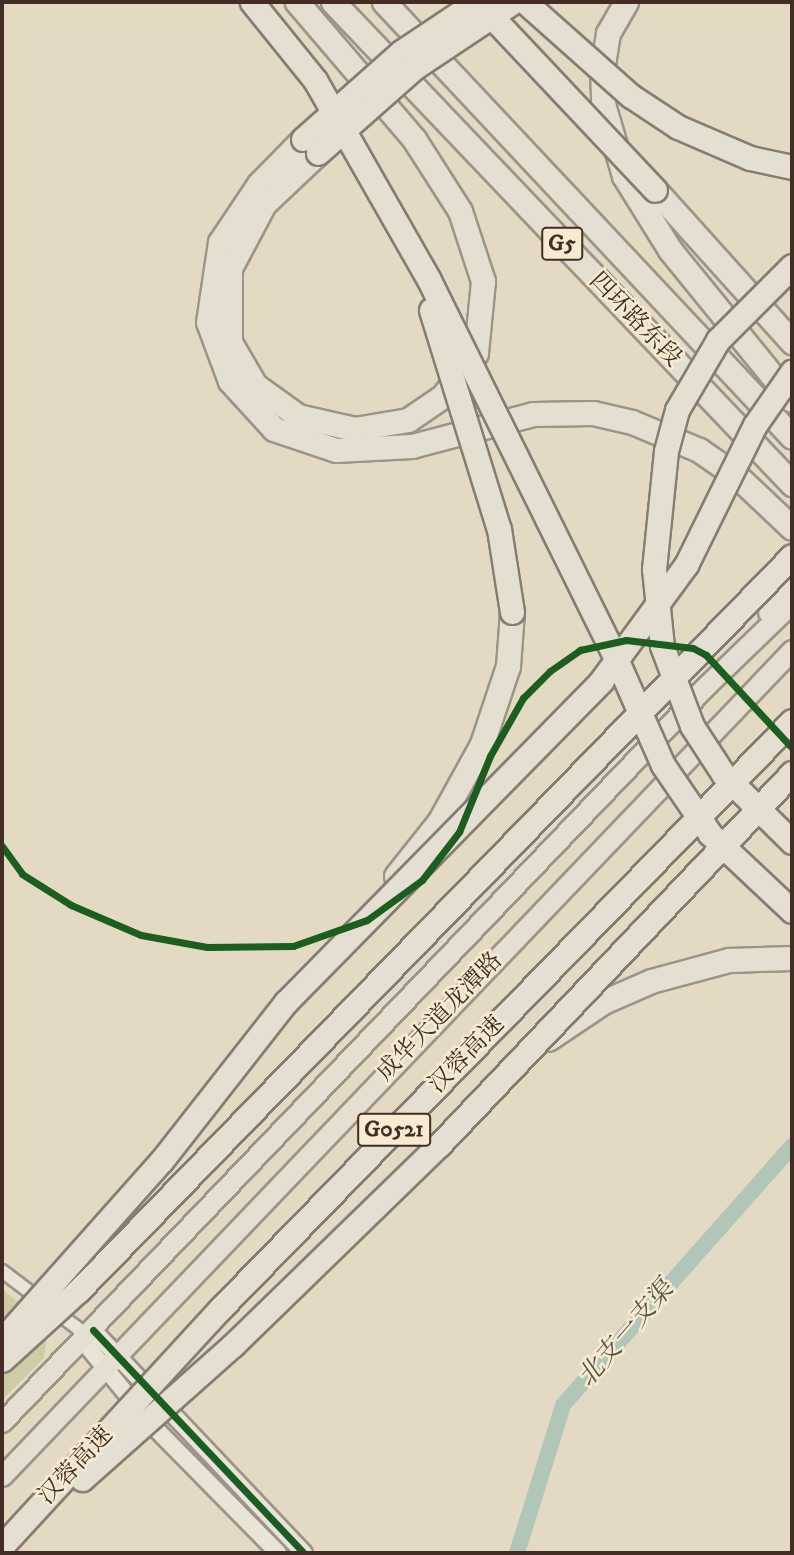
<!DOCTYPE html>
<html>
<head>
<meta charset="utf-8">
<style>
	body { margin:0 }
	#map { position:relative; width:794px; height:1555px; overflow:hidden; background:#e4dac4; font-family:"IM FELL DW Pica","Noto Serif SC",serif }
	div>[style] { position:absolute }
	.green>* { inset:0; background:#cfcca5 }
	.canal>* { height:16px; margin:-8px; padding:0 8px; transform-origin:8px; border-radius:8px; background:#b1c6b7 }
	.roads { filter:drop-shadow(2px 0 #9c9487) drop-shadow(-2px 0 #9c9487) drop-shadow(0 2px #9c9487) drop-shadow(0 -2px #9c9487) }
	.minor>* { height:12px; margin:-6px; padding:0 6px; transform-origin:6px; border-radius:6px; background:#e9e4d8 }
	.tertiary>* { height:16px; margin:-8px; padding:0 8px; transform-origin:8px; border-radius:8px; background:#e9e4d8 }
	.primary>* { height:19px; margin:-9.5px; padding:0 9.5px; transform-origin:9.5px; border-radius:9.5px; background:#e5dfd2 }
	.motorway>* { height:23px; margin:-11.5px; padding:0 11.5px; transform-origin:11.5px; border-radius:11.5px; background:#e5dfd2 }
	.bridges { filter:drop-shadow(2px 0 #857d71) drop-shadow(-2px 0 #857d71) drop-shadow(0 2px #857d71) drop-shadow(0 -2px #857d71) }
	.motorway-bridge>* { height:23px; margin:-11.5px; padding:0 11.5px; transform-origin:11.5px; border-radius:11.5px; background:#e5dfd2 }
	.cycleway>* { height:7px; margin:-3.5px; padding:0 3.5px; transform-origin:3.5px; border-radius:3.5px; background:#1b5e20 }
	span { translate:-50% -50%; white-space:nowrap; text-align:center; line-height:1.15; -webkit-text-stroke:5px #f6ebd0; paint-order:stroke }
	.shield-label span { padding:2px 5px; background:#f6ebd0; border:2px solid; border-radius:5px; -webkit-text-stroke-width:0 }
	.shield-label { font-size:23px; color:#412d24; font-weight:700 }
	.street-label { font-size:24px; color:#412d24 }
	.water-label { font-size:26px; color:#585147; font-style:italic }
	.frame { position:absolute; inset:0; border:4px solid #412d24; pointer-events:none }
</style>
</head>
<body>
<div id="map">
	<div class="green">
		<i style="clip-path:polygon(2px 1289px,48px 1326px,44px 1358px,2px 1400px)"></i>
	</div>
	<div class="canal">
		<i style="left:517px;top:1553px;width:155px;rotate:-72.7deg"></i>
		<i style="left:563px;top:1405px;width:346px;rotate:-48.5deg"></i>
	</div>
	<div class="roads">
		<div class="minor">
			<i style="left:2px;top:1271px;width:108px;rotate:37.1deg"></i>
		</div>
		<div class="tertiary">
			<i style="left:93px;top:1330px;width:307px;rotate:46.6deg"></i>
			<i style="left:83px;top:1341px;width:106px;rotate:50.7deg"></i>
			<i style="left:150px;top:1423px;width:182px;rotate:45.4deg"></i>
		</div>
		<div class="primary">
			<i style="left:768px;top:612px;width:38px;rotate:-50deg"></i>
			<i style="left:2px;top:1422px;width:1021px;rotate:-46.27deg"></i>
			<i style="left:708px;top:684px;width:117px;rotate:-44deg"></i>
			<i style="left:2px;top:1476px;width:1143px;rotate:-46.28deg"></i>
		</div>
		<div class="motorway">
			<i style="left:297px;top:2px;width:180px;rotate:49.5deg"></i>
			<i style="left:414px;top:139px;width:85px;rotate:57.4deg"></i>
			<i style="left:460px;top:211px;width:74px;rotate:71.8deg"></i>
			<i style="left:483px;top:281px;width:72px;rotate:95.6deg"></i>
			<i style="left:476px;top:353px;width:54px;rotate:127.5deg"></i>
			<i style="left:443px;top:396px;width:42px;rotate:145.6deg"></i>
			<i style="left:408px;top:420px;width:54px;rotate:170.4deg"></i>
			<i style="left:355px;top:429px;width:58px;rotate:-167.2deg"></i>
			<i style="left:298px;top:416px;width:53px;rotate:-144.2deg"></i>
			<i style="left:255px;top:385px;width:50px;rotate:-120.2deg"></i>
			<i style="left:230px;top:342px;width:74px;rotate:-90deg"></i>
			<i style="left:230px;top:268px;width:72px;rotate:-62deg"></i>
			<i style="left:264px;top:204px;width:74px;rotate:-43.4deg"></i>
			<i style="left:333px;top:2px;width:666px;rotate:46.4deg"></i>
			<i style="left:384px;top:2px;width:596px;rotate:46.83deg"></i>
			<i style="left:626px;top:2px;width:36px;rotate:120deg"></i>
			<i style="left:608px;top:33px;width:36px;rotate:99deg"></i>
			<i style="left:602px;top:69px;width:35px;rotate:88deg"></i>
			<i style="left:603px;top:104px;width:75px;rotate:73.7deg"></i>
			<i style="left:624px;top:176px;width:87px;rotate:58.1deg"></i>
			<i style="left:670px;top:250px;width:193px;rotate:50.9deg"></i>
			<i style="left:303px;top:139px;width:63px;rotate:134.4deg"></i>
			<i style="left:259px;top:184px;width:70px;rotate:123.9deg"></i>
			<i style="left:220px;top:242px;width:81px;rotate:98.5deg"></i>
			<i style="left:208px;top:322px;width:63px;rotate:69.6deg"></i>
			<i style="left:230px;top:381px;width:65px;rotate:47.5deg"></i>
			<i style="left:274px;top:429px;width:65px;rotate:18.7deg"></i>
			<i style="left:336px;top:450px;width:76px;rotate:-3deg"></i>
			<i style="left:412px;top:446px;width:125px;rotate:-14.8deg"></i>
			<i style="left:533px;top:414px;width:60px;rotate:-1deg"></i>
			<i style="left:593px;top:413px;width:40px;rotate:13deg"></i>
			<i style="left:632px;top:422px;width:73px;rotate:22.7deg"></i>
			<i style="left:699px;top:450px;width:47px;rotate:34.7deg"></i>
			<i style="left:738px;top:477px;width:74px;rotate:43.4deg"></i>
			<i style="left:655px;top:190px;width:205px;rotate:48deg"></i>
			<i style="left:396px;top:876px;width:69px;rotate:-51.5deg"></i>
			<i style="left:439px;top:822px;width:89px;rotate:-61.1deg"></i>
			<i style="left:482px;top:744px;width:82px;rotate:-71.6deg"></i>
			<i style="left:508px;top:666px;width:54px;rotate:-85.8deg"></i>
			<i style="left:548px;top:1039px;width:66px;rotate:-33.9deg"></i>
			<i style="left:603px;top:1002px;width:52px;rotate:-23.6deg"></i>
			<i style="left:651px;top:981px;width:81px;rotate:-15.1deg"></i>
			<i style="left:729px;top:960px;width:63px;rotate:-1.8deg"></i>
		</div>
	</div>
	<div class="bridges">
		<div class="motorway-bridge">
			<i style="left:252px;top:2px;width:100px;rotate:51.1deg"></i>
			<i style="left:315px;top:80px;width:230px;rotate:60.3deg"></i>
			<i style="left:429px;top:280px;width:417px;rotate:63.7deg"></i>
			<i style="left:614px;top:654px;width:121px;rotate:66.2deg"></i>
			<i style="left:663px;top:765px;width:83px;rotate:55.7deg"></i>
			<i style="left:710px;top:834px;width:112px;rotate:43.2deg"></i>
			<i style="left:478px;top:2px;width:258px;rotate:46.7deg"></i>
			<i style="left:525px;top:2px;width:142px;rotate:41.6deg"></i>
			<i style="left:631px;top:96px;width:56px;rotate:33.4deg"></i>
			<i style="left:678px;top:127px;width:78px;rotate:23.3deg"></i>
			<i style="left:750px;top:158px;width:43px;rotate:12.1deg"></i>
			<i style="left:303px;top:139px;width:131px;rotate:-41.6deg"></i>
			<i style="left:401px;top:52px;width:90px;rotate:-33.7deg"></i>
			<i style="left:318px;top:153px;width:128px;rotate:-41.5deg"></i>
			<i style="left:414px;top:68px;width:119px;rotate:-33.7deg"></i>
			<i style="left:792px;top:266px;width:105px;rotate:135deg"></i>
			<i style="left:718px;top:340px;width:81px;rotate:120.4deg"></i>
			<i style="left:677px;top:410px;width:42px;rotate:105deg"></i>
			<i style="left:666px;top:451px;width:119px;rotate:95.8deg"></i>
			<i style="left:654px;top:569px;width:77px;rotate:84.1deg"></i>
			<i style="left:662px;top:646px;width:85px;rotate:69.4deg"></i>
			<i style="left:692px;top:726px;width:59px;rotate:56.9deg"></i>
			<i style="left:724px;top:775px;width:95px;rotate:44.6deg"></i>
			<i style="left:431px;top:310px;width:229px;rotate:72.8deg"></i>
			<i style="left:499px;top:529px;width:84px;rotate:81.1deg"></i>
			<i style="left:2px;top:1340px;width:241px;rotate:-48.4deg"></i>
			<i style="left:162px;top:1160px;width:201px;rotate:-51.9deg"></i>
			<i style="left:286px;top:1002px;width:450px;rotate:-45.5deg"></i>
			<i style="left:601px;top:681px;width:144px;rotate:-53.8deg"></i>
			<i style="left:686px;top:565px;width:156px;rotate:-63.8deg"></i>
			<i style="left:755px;top:425px;width:65px;rotate:-55.1deg"></i>
			<i style="left:2px;top:1360px;width:104px;rotate:-42.3deg"></i>
			<i style="left:79px;top:1290px;width:1023px;rotate:-45.83deg"></i>
			<i style="left:82px;top:1479px;width:202px;rotate:-41.6deg"></i>
			<i style="left:233px;top:1345px;width:287px;rotate:-44.2deg"></i>
			<i style="left:439px;top:1145px;width:513px;rotate:-46.5deg"></i>
			<i style="left:2px;top:1546px;width:322px;rotate:-47.4deg"></i>
			<i style="left:220px;top:1309px;width:820px;rotate:-45.79deg"></i>
		</div>
	</div>
	<div class="cycleway">
		<i style="left:2px;top:846px;width:34px;rotate:54deg"></i>
		<i style="left:22px;top:874px;width:58px;rotate:32.3deg"></i>
		<i style="left:71px;top:905px;width:76px;rotate:23.2deg"></i>
		<i style="left:141px;top:935px;width:67px;rotate:10.3deg"></i>
		<i style="left:207px;top:947px;width:86px;rotate:-0.7deg"></i>
		<i style="left:293px;top:946px;width:78px;rotate:-19.4deg"></i>
		<i style="left:367px;top:920px;width:68px;rotate:-36deg"></i>
		<i style="left:422px;top:880px;width:61px;rotate:-52.4deg"></i>
		<i style="left:459px;top:832px;width:82px;rotate:-67.8deg"></i>
		<i style="left:490px;top:756px;width:67px;rotate:-60.4deg"></i>
		<i style="left:523px;top:698px;width:38px;rotate:-45deg"></i>
		<i style="left:550px;top:671px;width:37px;rotate:-35deg"></i>
		<i style="left:580px;top:650px;width:47px;rotate:-12.3deg"></i>
		<i style="left:626px;top:640px;width:67px;rotate:6.8deg"></i>
		<i style="left:693px;top:648px;width:15px;rotate:28deg"></i>
		<i style="left:706px;top:655px;width:127px;rotate:47.2deg"></i>
		<i style="left:93px;top:1330px;width:307px;rotate:46.6deg"></i>
	</div>
	<div class="shield-label">
		<span style="left:562px;top:244px">G5</span>
		<span style="left:394px;top:1130px">G0521</span>
	</div>
	<div class="street-label">
		<span style="left:635px;top:320px;rotate:46deg">四环路东段</span>
		<span style="left:440px;top:1017px;rotate:-46deg">成华大道龙潭路</span>
		<span style="left:467px;top:1055px;rotate:-46deg">汉蓉高速</span>
		<span style="left:76px;top:1466px;rotate:-47deg">汉蓉高速</span>
	</div>
	<div class="water-label">
		<span style="left:626px;top:1334px;rotate:-49deg">北支一支渠</span>
	</div>
	<div class="frame"></div>
</div>
</body>
</html>
